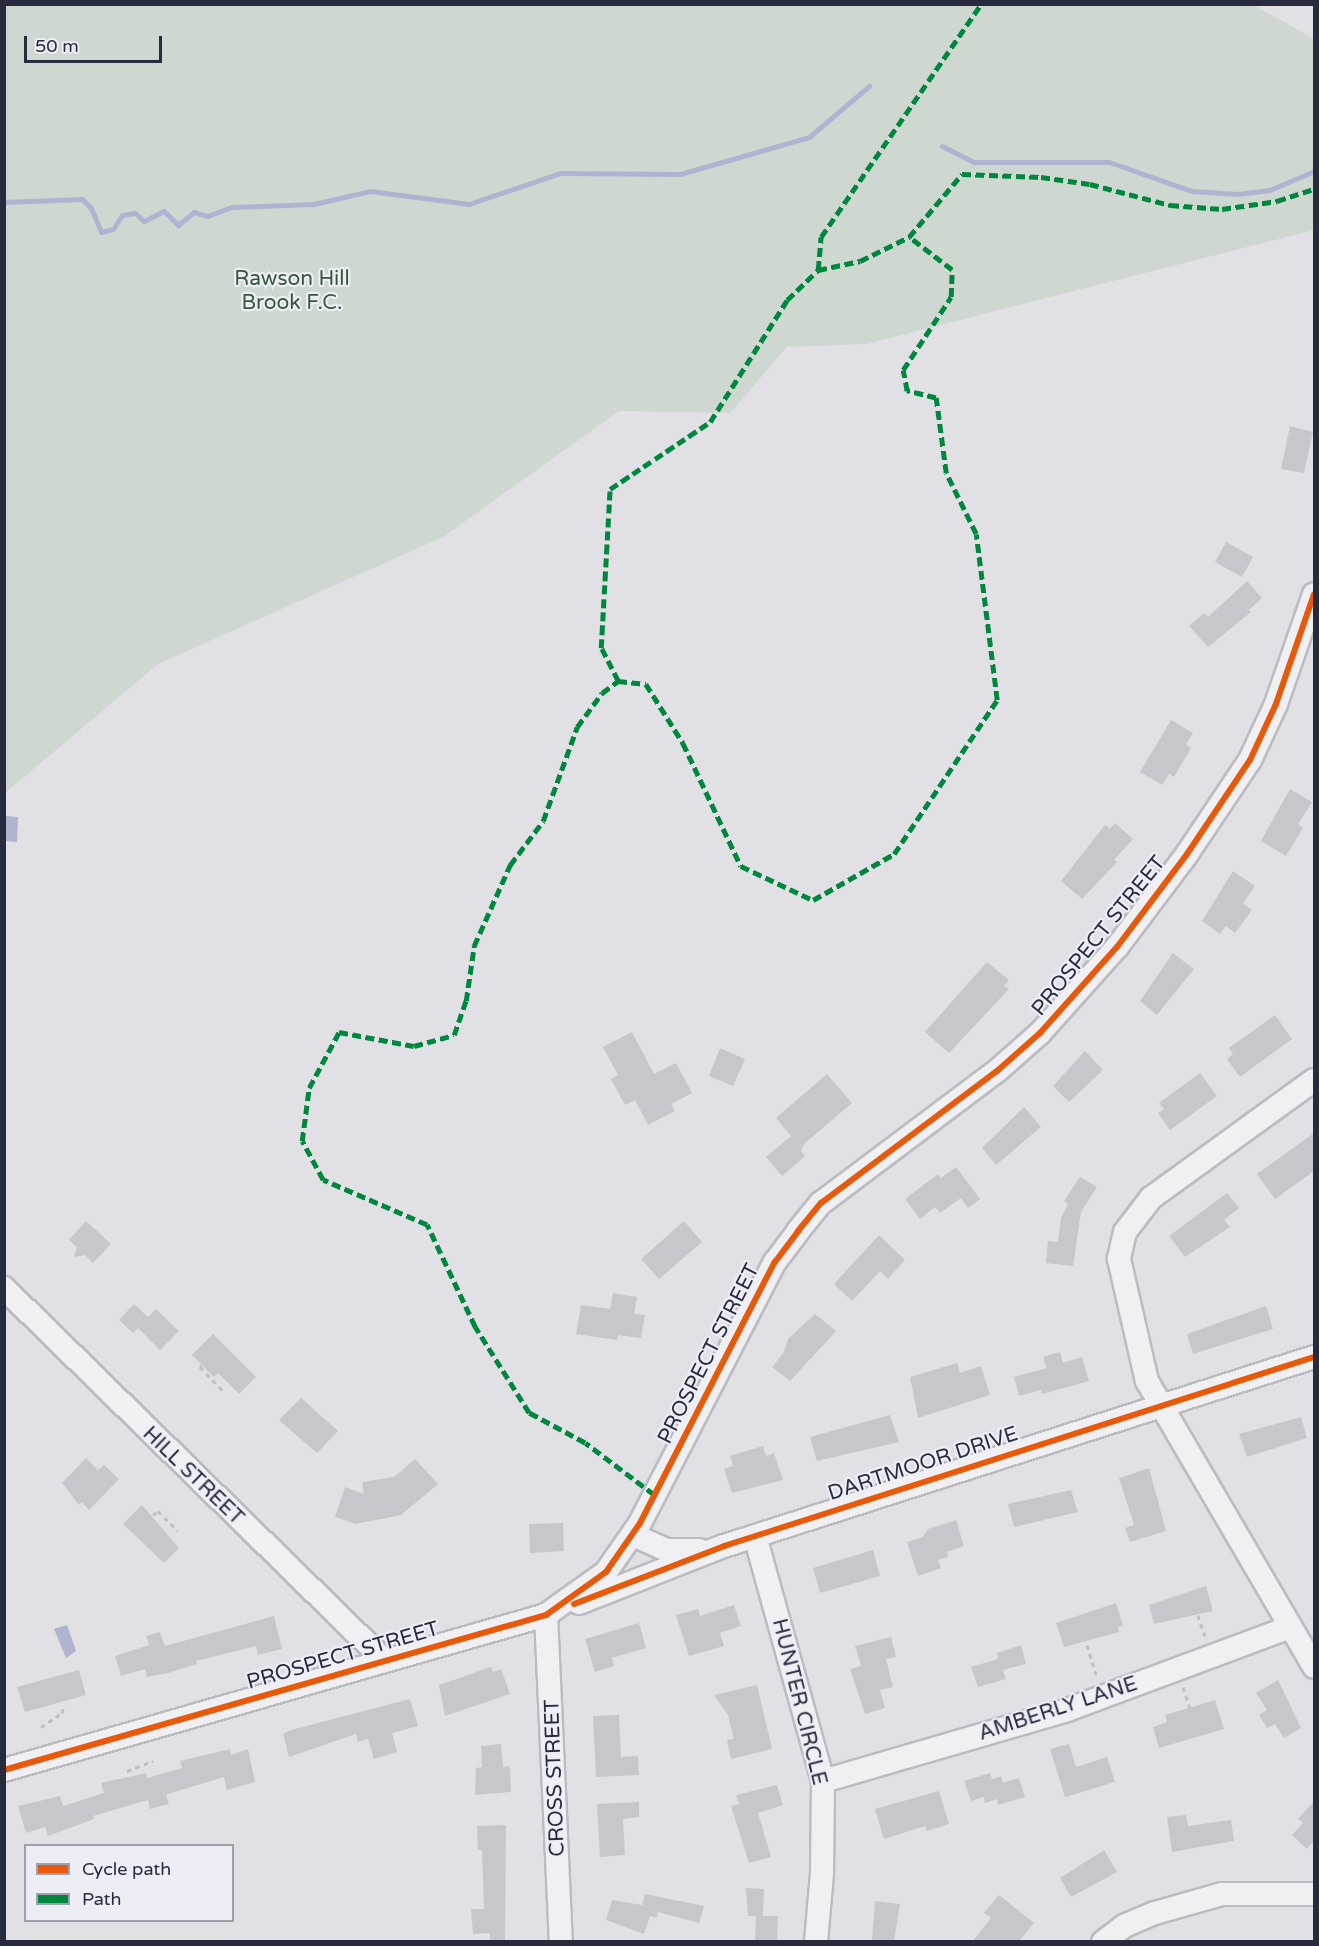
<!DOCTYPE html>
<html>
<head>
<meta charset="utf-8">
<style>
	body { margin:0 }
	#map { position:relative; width:1319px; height:1946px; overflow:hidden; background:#e0e0e5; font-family:"Varela Round",sans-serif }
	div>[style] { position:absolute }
	.green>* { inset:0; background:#ced8d1 }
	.water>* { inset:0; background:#afb5d0 }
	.stream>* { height:5px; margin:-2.5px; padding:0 2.5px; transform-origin:2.5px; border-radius:2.5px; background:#afb5d0 }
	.building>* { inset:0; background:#c6c6cc }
	.path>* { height:3px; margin-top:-1.5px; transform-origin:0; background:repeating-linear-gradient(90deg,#bfbfc6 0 4.5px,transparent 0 9px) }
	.roads { filter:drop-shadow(2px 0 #bbbcc1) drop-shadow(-2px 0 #bbbcc1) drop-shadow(0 2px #bbbcc1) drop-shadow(0 -2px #bbbcc1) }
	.minor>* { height:22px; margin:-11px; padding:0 11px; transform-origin:11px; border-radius:11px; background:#f0f0f2 }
	.quiet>* { height:4.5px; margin-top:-2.25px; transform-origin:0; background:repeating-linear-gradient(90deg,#00873e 0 9px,transparent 0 13.5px) }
	.cycleway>* { height:6px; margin:-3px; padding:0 3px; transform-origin:3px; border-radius:3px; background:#e8590c }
	span { translate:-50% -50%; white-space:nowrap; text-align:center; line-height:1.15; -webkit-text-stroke:4.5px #edeef5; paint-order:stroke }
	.park-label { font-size:21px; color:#355938 }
	.street-label { font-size:21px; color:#282a3e }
	.frame { position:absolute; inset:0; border:6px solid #282a3e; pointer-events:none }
	.legend { position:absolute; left:24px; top:1844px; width:210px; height:78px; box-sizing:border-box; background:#edeef5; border:2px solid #9ea0ac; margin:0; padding:8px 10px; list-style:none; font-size:18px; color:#282a3e }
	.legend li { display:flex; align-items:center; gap:12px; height:30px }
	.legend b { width:30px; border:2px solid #9ea0ac }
	.scale { position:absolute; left:24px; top:36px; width:138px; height:27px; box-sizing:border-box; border:3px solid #282a3e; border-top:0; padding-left:8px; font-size:18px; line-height:21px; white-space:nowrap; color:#282a3e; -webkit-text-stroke:4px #edeef5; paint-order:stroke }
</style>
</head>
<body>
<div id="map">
	<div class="green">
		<i style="clip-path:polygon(4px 5px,1254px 5px,1314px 39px,1314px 230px,866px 344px,787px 347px,730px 413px,619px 411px,443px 537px,158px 664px,5px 793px)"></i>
	</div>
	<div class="water">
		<i style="clip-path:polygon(5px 816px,18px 817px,17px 842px,5px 841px)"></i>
		<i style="clip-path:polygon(67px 1625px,76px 1651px,66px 1658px,54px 1629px)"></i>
	</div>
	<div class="stream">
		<i style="left:942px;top:146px;width:36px;rotate:27deg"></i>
		<i style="left:974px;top:162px;width:135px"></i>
		<i style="left:1109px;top:162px;width:88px;rotate:19.3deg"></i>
		<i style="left:1192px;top:191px;width:46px;rotate:3.7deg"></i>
		<i style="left:1238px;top:194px;width:32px;rotate:-7deg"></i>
		<i style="left:1270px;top:190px;width:48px;rotate:-23.4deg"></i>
		<i style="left:4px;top:202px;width:78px;rotate:-2.2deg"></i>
		<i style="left:82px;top:199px;width:13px;rotate:45deg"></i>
		<i style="left:91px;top:208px;width:26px;rotate:67deg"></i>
		<i style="left:101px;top:232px;width:12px;rotate:-14deg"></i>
		<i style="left:113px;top:229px;width:17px;rotate:-57deg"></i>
		<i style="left:122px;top:215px;width:13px;rotate:-9deg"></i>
		<i style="left:135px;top:213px;width:12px;rotate:42deg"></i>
		<i style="left:144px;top:221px;width:22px;rotate:-27deg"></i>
		<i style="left:164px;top:211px;width:20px;rotate:45deg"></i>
		<i style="left:178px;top:225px;width:21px;rotate:-39deg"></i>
		<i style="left:194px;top:212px;width:14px;rotate:17deg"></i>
		<i style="left:207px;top:216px;width:27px;rotate:-20deg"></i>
		<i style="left:232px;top:207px;width:82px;rotate:-2.1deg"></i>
		<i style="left:314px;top:204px;width:57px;rotate:-13.1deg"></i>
		<i style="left:370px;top:191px;width:100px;rotate:7.5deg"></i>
		<i style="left:469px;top:204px;width:96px;rotate:-18.8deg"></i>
		<i style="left:560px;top:173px;width:120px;rotate:0.5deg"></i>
		<i style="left:680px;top:174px;width:134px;rotate:-16deg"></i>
		<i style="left:809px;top:137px;width:79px;rotate:-40.4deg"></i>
	</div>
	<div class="building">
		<i style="clip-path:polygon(1290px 426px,1313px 432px,1304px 473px,1281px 469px)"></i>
		<i style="clip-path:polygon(1226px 542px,1253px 557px,1242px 577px,1215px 562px)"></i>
		<i style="clip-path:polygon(1247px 581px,1262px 598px,1249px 610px,1251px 612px,1208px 647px,1189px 626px,1204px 613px,1208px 617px)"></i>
		<i style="clip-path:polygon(1171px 720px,1193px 733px,1186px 744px,1191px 748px,1174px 777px,1169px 774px,1162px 785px,1140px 772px)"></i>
		<i style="clip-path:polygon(1290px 789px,1312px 802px,1298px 824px,1303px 828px,1286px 856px,1261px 841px)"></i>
		<i style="clip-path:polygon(1115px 823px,1133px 839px,1114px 860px,1117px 862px,1082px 899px,1061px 881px,1105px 825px,1110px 829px)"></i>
		<i style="clip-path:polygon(1233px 871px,1255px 886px,1243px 903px,1252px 910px,1235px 933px,1226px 926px,1220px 934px,1202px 921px)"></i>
		<i style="clip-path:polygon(1173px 953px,1194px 969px,1157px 1015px,1140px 1001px)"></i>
		<i style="clip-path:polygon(987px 962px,1009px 980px,1004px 986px,1009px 989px,949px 1053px,925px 1032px)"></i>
		<i style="clip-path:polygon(1275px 1015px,1292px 1039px,1240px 1077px,1227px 1059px,1233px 1054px,1229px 1048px)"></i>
		<i style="clip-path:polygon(632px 1032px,654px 1074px,676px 1063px,692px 1093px,671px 1104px,675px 1111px,648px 1125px,635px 1100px,625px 1105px,611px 1079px,618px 1075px,603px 1047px)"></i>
		<i style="clip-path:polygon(720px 1048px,745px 1059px,733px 1086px,709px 1076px)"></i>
		<i style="clip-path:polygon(1085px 1051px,1103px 1070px,1069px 1102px,1053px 1086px)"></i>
		<i style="clip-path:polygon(1200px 1073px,1217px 1096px,1170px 1130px,1158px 1113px,1164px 1109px,1159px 1103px)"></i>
		<i style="clip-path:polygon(827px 1074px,852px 1103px,804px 1144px,801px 1151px,805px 1156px,782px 1176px,766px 1157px,791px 1136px,776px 1118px)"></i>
		<i style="clip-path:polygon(1024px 1107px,1041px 1127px,996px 1165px,982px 1148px)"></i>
		<i style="clip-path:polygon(1314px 1133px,1314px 1171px,1275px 1199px,1257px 1174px)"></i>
		<i style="clip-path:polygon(956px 1167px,980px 1199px,968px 1208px,961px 1198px,940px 1213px,935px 1207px,920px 1219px,905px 1199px,938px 1174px,941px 1178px)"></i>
		<i style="clip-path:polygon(1080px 1177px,1097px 1187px,1081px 1212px,1073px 1266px,1046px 1263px,1048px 1241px,1058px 1242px,1061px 1218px,1068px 1204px,1064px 1201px)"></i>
		<i style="clip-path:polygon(1227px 1193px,1239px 1208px,1224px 1220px,1230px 1227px,1185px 1257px,1169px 1236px)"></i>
		<i style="clip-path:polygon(86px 1221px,111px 1244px,93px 1263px,85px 1255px,74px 1257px,77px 1247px,69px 1240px)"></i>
		<i style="clip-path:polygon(684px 1221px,702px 1242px,659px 1279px,641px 1259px)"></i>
		<i style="clip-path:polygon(879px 1235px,905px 1260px,888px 1279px,880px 1271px,852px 1301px,834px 1284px)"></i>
		<i style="clip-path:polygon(613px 1293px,637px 1297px,634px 1314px,645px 1315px,641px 1338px,618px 1335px,617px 1340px,576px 1334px,581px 1305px,610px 1309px)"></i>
		<i style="clip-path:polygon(134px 1304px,148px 1317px,156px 1309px,179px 1331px,160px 1350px,138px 1328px,133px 1333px,119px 1320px)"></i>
		<i style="clip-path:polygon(1266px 1306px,1273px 1329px,1193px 1354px,1187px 1334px)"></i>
		<i style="clip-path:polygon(815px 1314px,836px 1331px,790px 1381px,772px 1367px,784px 1352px,788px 1339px)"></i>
		<i style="clip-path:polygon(213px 1334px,256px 1377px,239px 1394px,218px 1373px,214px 1377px,192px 1355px)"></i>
		<i style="clip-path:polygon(1060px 1352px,1063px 1363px,1082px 1357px,1089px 1381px,1042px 1394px,1041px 1390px,1019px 1396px,1014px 1377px,1047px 1368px,1043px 1357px)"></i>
		<i style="clip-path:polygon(957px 1363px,960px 1373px,981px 1366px,990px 1395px,918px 1418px,910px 1377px)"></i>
		<i style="clip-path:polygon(301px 1398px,338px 1431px,317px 1453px,279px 1420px)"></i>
		<i style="clip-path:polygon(890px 1415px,899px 1442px,817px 1461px,810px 1437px)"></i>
		<i style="clip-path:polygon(1301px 1417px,1307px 1438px,1247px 1457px,1239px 1434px)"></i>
		<i style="clip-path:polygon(763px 1446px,766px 1456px,774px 1453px,783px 1480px,732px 1493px,724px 1469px,733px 1466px,730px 1456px)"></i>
		<i style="clip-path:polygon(86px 1458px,98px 1470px,104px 1465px,119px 1479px,89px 1510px,82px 1502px,79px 1505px,62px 1483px)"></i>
		<i style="clip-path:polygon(415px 1459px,438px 1484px,401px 1515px,356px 1524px,335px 1517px,345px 1487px,364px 1494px,362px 1482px,394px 1477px)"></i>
		<i style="clip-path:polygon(1149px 1468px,1166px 1531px,1130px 1542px,1125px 1528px,1134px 1525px,1119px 1478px)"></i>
		<i style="clip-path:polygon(1071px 1490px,1078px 1512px,1014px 1527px,1008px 1504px)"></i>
		<i style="clip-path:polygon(142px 1505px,179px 1548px,164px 1563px,123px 1524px)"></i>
		<i style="clip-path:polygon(956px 1520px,964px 1546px,947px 1552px,948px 1557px,938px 1560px,941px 1568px,918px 1576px,907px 1542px,923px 1537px,928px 1529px)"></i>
		<i style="clip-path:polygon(563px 1523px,564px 1551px,530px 1553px,529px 1524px)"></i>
		<i style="clip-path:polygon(873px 1550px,880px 1576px,820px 1593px,813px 1568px)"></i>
		<i style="clip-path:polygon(1206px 1586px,1213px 1611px,1154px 1624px,1149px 1605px)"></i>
		<i style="clip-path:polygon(1116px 1603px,1123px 1626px,1118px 1627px,1119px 1632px,1064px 1647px,1056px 1623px)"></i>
		<i style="clip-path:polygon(734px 1605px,741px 1626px,720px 1633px,724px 1646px,689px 1656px,676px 1615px,698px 1609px,700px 1616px)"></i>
		<i style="clip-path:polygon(274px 1616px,282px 1649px,258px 1655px,256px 1646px,196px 1661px,197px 1664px,168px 1673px,147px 1677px,145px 1669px,121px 1676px,115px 1656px,149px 1645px,146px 1636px,160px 1632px,165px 1646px)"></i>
		<i style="clip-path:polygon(639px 1623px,646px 1648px,612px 1658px,614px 1666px,595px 1672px,585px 1639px)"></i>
		<i style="clip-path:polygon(891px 1637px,896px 1657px,886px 1659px,893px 1687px,880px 1690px,885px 1708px,865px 1714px,850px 1669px,861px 1666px,855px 1646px)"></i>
		<i style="clip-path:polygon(1021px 1645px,1026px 1664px,1003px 1670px,1006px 1679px,978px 1687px,971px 1667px,998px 1659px,997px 1653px)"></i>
		<i style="clip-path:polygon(491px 1667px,493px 1672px,501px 1669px,510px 1694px,445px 1716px,439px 1685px)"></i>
		<i style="clip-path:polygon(79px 1670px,86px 1695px,25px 1712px,17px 1687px)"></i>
		<i style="clip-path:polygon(1278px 1680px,1301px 1728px,1284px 1738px,1275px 1724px,1267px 1728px,1259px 1715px,1267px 1710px,1256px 1693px)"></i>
		<i style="clip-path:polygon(757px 1685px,772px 1749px,731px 1759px,727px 1740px,734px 1739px,728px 1715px,714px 1695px)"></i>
		<i style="clip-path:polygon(410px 1699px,418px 1726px,392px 1733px,397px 1752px,374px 1759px,368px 1739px,358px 1742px,356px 1734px,289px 1757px,283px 1734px,291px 1730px)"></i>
		<i style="clip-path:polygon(1215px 1700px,1224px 1729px,1159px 1748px,1153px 1727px,1167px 1722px,1165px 1715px)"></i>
		<i style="clip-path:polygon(619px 1715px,621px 1757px,638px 1756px,639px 1775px,596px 1777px,593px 1716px)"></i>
		<i style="clip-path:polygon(501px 1744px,503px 1767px,510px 1766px,511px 1792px,475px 1795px,476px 1768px,482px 1767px,481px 1746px)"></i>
		<i style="clip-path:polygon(1069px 1744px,1076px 1767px,1107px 1757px,1115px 1782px,1065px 1797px,1050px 1749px)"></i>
		<i style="clip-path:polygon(230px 1749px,231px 1755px,248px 1749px,255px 1782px,227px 1790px,224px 1777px,171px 1793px,166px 1795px,169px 1804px,150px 1809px,148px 1800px,93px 1816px,94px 1819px,48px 1836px,45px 1827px,26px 1833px,18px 1806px,60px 1796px,63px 1806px,104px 1793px,101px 1783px,146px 1773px,147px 1778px,182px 1768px,180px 1761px)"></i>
		<i style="clip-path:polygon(990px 1773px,992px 1779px,1001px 1776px,1003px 1783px,1019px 1778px,1025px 1797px,998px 1805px,997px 1799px,985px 1803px,984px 1797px,971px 1801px,964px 1781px)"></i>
		<i style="clip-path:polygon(777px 1785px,783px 1805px,758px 1813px,771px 1857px,749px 1863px,731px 1806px,739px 1804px,736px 1795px)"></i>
		<i style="clip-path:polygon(939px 1791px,949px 1824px,927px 1831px,925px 1826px,884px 1839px,875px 1809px)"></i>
		<i style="clip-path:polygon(1314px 1801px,1314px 1841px,1307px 1849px,1292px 1835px,1303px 1823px,1298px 1819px)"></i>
		<i style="clip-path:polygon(639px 1802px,639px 1817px,623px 1819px,625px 1855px,600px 1857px,597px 1804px)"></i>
		<i style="clip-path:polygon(1186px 1815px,1188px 1826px,1231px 1820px,1234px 1841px,1172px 1852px,1167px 1817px)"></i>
		<i style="clip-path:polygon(506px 1825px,505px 1941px,490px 1941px,490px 1933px,473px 1934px,471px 1909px,484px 1909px,482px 1850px,478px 1850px,477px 1826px)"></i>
		<i style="clip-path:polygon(1104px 1850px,1117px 1872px,1071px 1897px,1060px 1878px)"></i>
		<i style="clip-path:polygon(746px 1888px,764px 1889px,763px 1916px,778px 1916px,777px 1941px,755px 1941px,756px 1916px,748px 1916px)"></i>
		<i style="clip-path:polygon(645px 1894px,704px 1906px,699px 1923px,658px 1912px,657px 1918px,650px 1916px,644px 1934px,606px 1920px,612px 1900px,642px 1905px)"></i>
		<i style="clip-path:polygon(999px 1895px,1034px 1923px,1019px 1941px,973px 1941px,991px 1918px,984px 1913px)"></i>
		<i style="clip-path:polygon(875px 1901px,900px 1904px,894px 1941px,872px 1941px)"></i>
	</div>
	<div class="path">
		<i style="left:202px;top:1365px;width:3px;rotate:135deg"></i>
		<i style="left:200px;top:1367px;width:35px;rotate:46deg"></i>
		<i style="left:153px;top:1515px;width:6px;rotate:-39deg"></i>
		<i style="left:158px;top:1511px;width:28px;rotate:45deg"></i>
		<i style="left:1198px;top:1615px;width:22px;rotate:72deg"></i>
		<i style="left:1087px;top:1645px;width:31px;rotate:73deg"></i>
		<i style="left:1183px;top:1687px;width:22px;rotate:72deg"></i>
		<i style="left:41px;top:1727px;width:25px;rotate:-34deg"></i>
		<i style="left:62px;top:1713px;width:6px;rotate:-72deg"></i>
		<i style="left:127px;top:1771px;width:28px;rotate:-21deg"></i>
	</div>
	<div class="roads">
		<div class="minor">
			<i style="left:1314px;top:1080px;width:201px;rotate:144.1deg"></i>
			<i style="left:1151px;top:1198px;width:43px;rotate:127.4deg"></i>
			<i style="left:1125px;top:1232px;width:28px;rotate:103deg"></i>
			<i style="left:1119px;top:1259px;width:125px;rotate:77.1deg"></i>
			<i style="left:1147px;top:1381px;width:331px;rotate:59.7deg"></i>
			<i style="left:4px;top:1288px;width:533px;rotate:44.39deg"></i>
			<i style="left:633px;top:1535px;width:37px;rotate:24deg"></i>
			<i style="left:667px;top:1550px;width:32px"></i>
			<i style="left:755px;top:1536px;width:254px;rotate:74.5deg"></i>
			<i style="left:823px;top:1781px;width:92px;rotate:90.6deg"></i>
			<i style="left:822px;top:1873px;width:69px;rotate:95deg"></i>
			<i style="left:579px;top:1603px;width:156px;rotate:-21.5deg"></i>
			<i style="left:724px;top:1546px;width:620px;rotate:-17.76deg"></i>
			<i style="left:546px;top:1615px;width:327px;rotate:87.4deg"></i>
			<i style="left:4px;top:1770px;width:564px;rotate:-15.96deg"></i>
			<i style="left:546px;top:1615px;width:74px;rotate:-35.6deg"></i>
			<i style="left:606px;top:1572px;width:60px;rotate:-55.2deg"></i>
			<i style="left:640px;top:1523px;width:294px;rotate:-62.7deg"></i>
			<i style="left:775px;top:1262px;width:39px;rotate:-53deg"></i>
			<i style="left:798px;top:1231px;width:36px;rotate:-51deg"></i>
			<i style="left:821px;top:1203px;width:220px;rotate:-36.9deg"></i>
			<i style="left:997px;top:1071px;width:57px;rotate:-41.5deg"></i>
			<i style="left:1040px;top:1033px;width:115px;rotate:-48.2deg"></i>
			<i style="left:1117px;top:947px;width:116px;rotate:-53deg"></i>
			<i style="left:1187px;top:854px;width:113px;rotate:-56.2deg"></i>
			<i style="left:1250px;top:760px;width:62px;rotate:-65.1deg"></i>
			<i style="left:1276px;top:704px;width:116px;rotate:-70.9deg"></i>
			<i style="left:823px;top:1781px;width:254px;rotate:-16.2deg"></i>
			<i style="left:1067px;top:1710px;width:238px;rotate:-20.4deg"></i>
			<i style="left:1103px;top:1942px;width:26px;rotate:-37deg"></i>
			<i style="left:1124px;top:1926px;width:34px;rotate:-23deg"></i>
			<i style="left:1155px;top:1913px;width:70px;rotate:-15.8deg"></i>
			<i style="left:1222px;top:1894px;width:92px"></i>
		</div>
	</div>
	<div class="quiet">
		<i style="left:818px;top:270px;width:33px;rotate:-85deg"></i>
		<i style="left:821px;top:237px;width:283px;rotate:-55.5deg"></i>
		<i style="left:618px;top:681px;width:28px;rotate:6deg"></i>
		<i style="left:646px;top:684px;width:70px;rotate:57.9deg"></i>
		<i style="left:683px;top:743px;width:136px;rotate:64.8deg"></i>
		<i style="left:741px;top:866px;width:80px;rotate:25.3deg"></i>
		<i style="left:813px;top:900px;width:93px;rotate:-29.6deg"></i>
		<i style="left:894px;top:854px;width:185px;rotate:-56.2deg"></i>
		<i style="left:997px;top:700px;width:167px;rotate:-97.2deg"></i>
		<i style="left:976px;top:534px;width:68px;rotate:-116.2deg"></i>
		<i style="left:946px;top:473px;width:76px;rotate:-97.6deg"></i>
		<i style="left:936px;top:398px;width:30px;rotate:-166deg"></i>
		<i style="left:907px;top:391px;width:21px;rotate:-101deg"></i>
		<i style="left:903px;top:370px;width:87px;rotate:-56.7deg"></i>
		<i style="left:951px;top:297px;width:27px;rotate:-88deg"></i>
		<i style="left:952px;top:270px;width:54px;rotate:-142.5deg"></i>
		<i style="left:654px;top:1495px;width:86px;rotate:-143deg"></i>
		<i style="left:585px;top:1443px;width:64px;rotate:-151.8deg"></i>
		<i style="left:529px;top:1413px;width:102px;rotate:-122.1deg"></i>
		<i style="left:475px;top:1327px;width:113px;rotate:-115.2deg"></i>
		<i style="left:427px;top:1225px;width:113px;rotate:-156.6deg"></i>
		<i style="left:323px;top:1180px;width:44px;rotate:-118.3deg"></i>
		<i style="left:302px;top:1141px;width:53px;rotate:-82.5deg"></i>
		<i style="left:309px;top:1088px;width:64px;rotate:-61.8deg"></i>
		<i style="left:339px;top:1032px;width:76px;rotate:10.6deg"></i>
		<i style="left:414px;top:1046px;width:41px;rotate:-15.4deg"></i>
		<i style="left:454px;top:1035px;width:36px;rotate:-71deg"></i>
		<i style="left:466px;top:1001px;width:56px;rotate:-81.7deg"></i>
		<i style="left:474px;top:946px;width:89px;rotate:-66deg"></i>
		<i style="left:510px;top:865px;width:55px;rotate:-53.1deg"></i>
		<i style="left:543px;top:821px;width:100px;rotate:-70.1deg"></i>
		<i style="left:577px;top:727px;width:42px;rotate:-53.7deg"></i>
		<i style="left:602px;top:693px;width:20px;rotate:-37deg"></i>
		<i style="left:618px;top:681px;width:37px;rotate:-117deg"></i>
		<i style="left:601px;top:648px;width:159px;rotate:-86.8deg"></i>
		<i style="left:610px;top:489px;width:120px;rotate:-33.8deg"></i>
		<i style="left:710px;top:422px;width:144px;rotate:-57.7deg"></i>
		<i style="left:787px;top:300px;width:43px;rotate:-44.1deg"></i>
		<i style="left:818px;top:270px;width:43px;rotate:-12.1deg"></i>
		<i style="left:860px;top:261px;width:55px;rotate:-26.1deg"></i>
		<i style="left:909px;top:237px;width:82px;rotate:-49.9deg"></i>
		<i style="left:962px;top:174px;width:79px;rotate:2.2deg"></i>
		<i style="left:1041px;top:177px;width:49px;rotate:8.1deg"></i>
		<i style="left:1090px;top:184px;width:83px;rotate:14.7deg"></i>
		<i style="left:1170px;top:205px;width:52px;rotate:4.4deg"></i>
		<i style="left:1222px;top:209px;width:56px;rotate:-8.3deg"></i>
		<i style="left:1277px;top:201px;width:39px;rotate:-18deg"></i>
	</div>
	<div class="cycleway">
		<i style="left:574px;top:1604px;width:161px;rotate:-21.1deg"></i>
		<i style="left:724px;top:1546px;width:620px;rotate:-17.76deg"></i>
		<i style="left:4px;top:1770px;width:564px;rotate:-15.96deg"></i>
		<i style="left:546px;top:1615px;width:74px;rotate:-35.6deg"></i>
		<i style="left:606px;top:1572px;width:60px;rotate:-55.2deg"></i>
		<i style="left:640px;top:1523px;width:294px;rotate:-62.7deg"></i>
		<i style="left:775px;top:1262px;width:39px;rotate:-53deg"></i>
		<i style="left:798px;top:1231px;width:36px;rotate:-51deg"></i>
		<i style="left:821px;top:1203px;width:220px;rotate:-36.9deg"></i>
		<i style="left:997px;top:1071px;width:57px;rotate:-41.5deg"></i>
		<i style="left:1040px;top:1033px;width:115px;rotate:-48.2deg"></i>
		<i style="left:1117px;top:947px;width:116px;rotate:-53deg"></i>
		<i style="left:1187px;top:854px;width:113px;rotate:-56.2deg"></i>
		<i style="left:1250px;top:760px;width:62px;rotate:-65.1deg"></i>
		<i style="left:1276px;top:704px;width:116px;rotate:-70.9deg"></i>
	</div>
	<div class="park-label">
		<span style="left:292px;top:291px">Rawson Hill<br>Brook F.C.</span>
	</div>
	<div class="street-label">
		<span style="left:1099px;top:936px;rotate:-51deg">PROSPECT STREET</span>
		<span style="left:709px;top:1354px;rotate:-63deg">PROSPECT STREET</span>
		<span style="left:923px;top:1464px;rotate:-18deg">DARTMOOR DRIVE</span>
		<span style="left:193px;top:1476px;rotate:44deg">HILL STREET</span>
		<span style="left:343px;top:1656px;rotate:-16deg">PROSPECT STREET</span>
		<span style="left:799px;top:1702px;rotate:76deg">HUNTER CIRCLE</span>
		<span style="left:1058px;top:1709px;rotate:-18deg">AMBERLY LANE</span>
		<span style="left:555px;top:1778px;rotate:-92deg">CROSS STREET</span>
	</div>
	<div class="frame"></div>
	<ul class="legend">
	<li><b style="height:8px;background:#e8590c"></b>Cycle path</li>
	<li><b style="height:8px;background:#00873e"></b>Path</li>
	</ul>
	<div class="scale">50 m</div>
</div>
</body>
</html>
